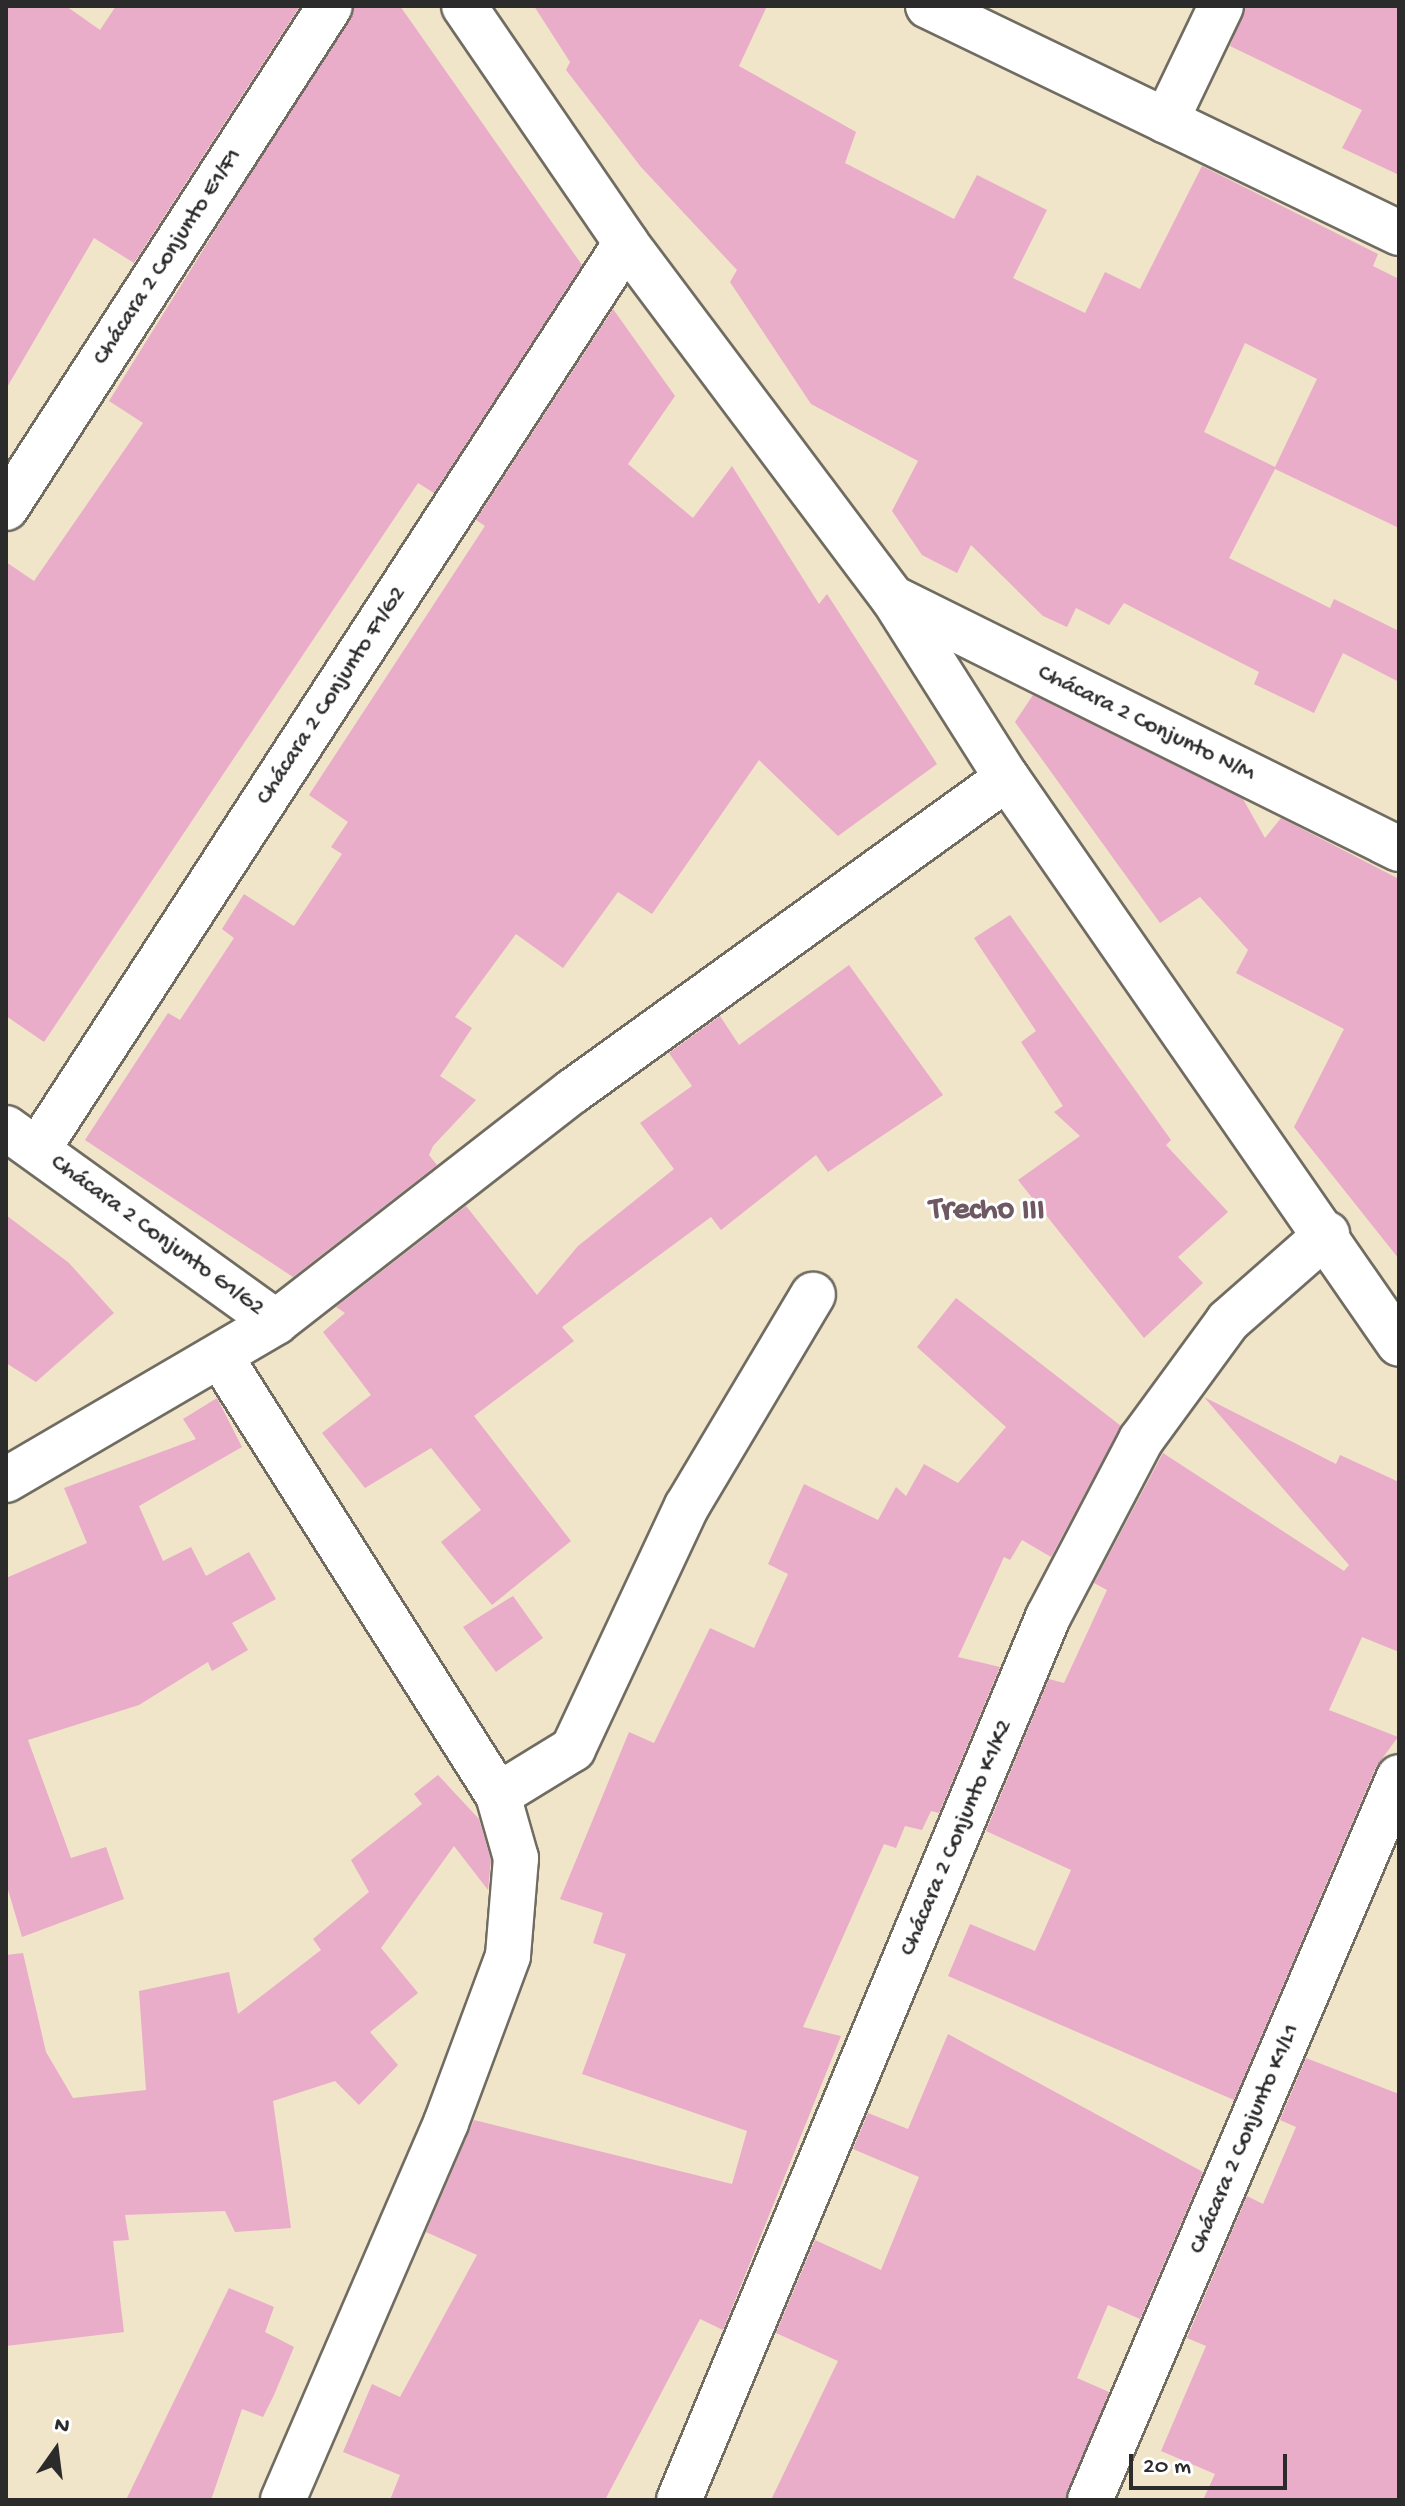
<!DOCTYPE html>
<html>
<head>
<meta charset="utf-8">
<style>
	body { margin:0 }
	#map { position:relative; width:1405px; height:2506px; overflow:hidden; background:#f0e5c9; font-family:"Gochi Hand",sans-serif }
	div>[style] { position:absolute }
	.building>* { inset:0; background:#e9acc9 }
	.roads { filter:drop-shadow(2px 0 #706c62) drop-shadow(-2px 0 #706c62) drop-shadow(0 2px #706c62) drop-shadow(0 -2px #706c62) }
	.minor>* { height:44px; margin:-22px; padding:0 22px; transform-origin:22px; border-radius:22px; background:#fff }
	span { translate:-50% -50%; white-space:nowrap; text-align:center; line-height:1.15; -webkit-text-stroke:6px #fff; paint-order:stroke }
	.street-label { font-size:24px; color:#2b2b2b }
	.district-label { font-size:32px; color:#6e5862; font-weight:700 }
	.frame { position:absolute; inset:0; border:8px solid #2b2b2b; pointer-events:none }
	.north { position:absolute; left:16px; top:2410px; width:80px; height:80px; -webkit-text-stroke:6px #fff; paint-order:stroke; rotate:14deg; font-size:22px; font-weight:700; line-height:32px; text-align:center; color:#2b2b2b }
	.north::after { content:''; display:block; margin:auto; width:28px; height:36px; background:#2b2b2b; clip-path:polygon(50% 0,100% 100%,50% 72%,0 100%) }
	.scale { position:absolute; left:1129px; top:2454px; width:158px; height:36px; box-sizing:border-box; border:4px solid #2b2b2b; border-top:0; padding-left:10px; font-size:24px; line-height:28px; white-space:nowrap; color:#2b2b2b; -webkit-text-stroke:6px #fff; paint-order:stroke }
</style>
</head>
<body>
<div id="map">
	<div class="building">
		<i style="clip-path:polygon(6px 6px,66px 6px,100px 30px,116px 6px,300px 6px,134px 263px,94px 238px,6px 389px)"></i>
		<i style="clip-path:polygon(355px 6px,400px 6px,582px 265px,434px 493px,418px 483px,44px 1042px,6px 1016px,6px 562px,34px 581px,143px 423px,109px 401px)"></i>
		<i style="clip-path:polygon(evenodd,534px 6px,767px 6px,739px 66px,856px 132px,845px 163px,954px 219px,977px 175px,1047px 210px,1013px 278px,1085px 313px,1105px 272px,1140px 289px,1202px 166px,1378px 254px,1373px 266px,1399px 279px,1399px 528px,1275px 469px,1229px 558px,1330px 608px,1334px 599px,1399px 631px,1399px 682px,1343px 653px,1314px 713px,1254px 684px,1259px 672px,1124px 603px,1109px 625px,1076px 608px,1067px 627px,1043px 616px,971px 545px,957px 573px,922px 555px,892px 511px,918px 461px,811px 404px,730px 282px,737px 270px,641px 167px,566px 70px,570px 62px,534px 6px,1245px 343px,1317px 379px,1275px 467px,1204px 432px,1245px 343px)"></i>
		<i style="clip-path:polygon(1246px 6px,1399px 6px,1399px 175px,1342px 148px,1362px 110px,1230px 46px)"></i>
		<i style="clip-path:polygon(613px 309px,675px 396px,628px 464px,693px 518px,732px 466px,819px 604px,827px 594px,937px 764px,838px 836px,759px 760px,652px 914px,618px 892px,563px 968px,516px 934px,455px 1017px,472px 1028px,440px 1076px,476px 1100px,433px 1146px,429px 1155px,437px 1165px,293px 1277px,85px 1140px,168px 1013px,180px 1020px,234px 938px,222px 929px,244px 894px,294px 926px,342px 854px,331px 847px,348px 822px,309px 795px,485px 526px,476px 520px)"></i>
		<i style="clip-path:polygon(1033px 695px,1243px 799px,1265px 838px,1281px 818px,1399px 879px,1399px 1259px,1294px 1127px,1344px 1029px,1236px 973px,1248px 950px,1200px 897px,1160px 923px,1015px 722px)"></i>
		<i style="clip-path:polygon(1010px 915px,1171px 1140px,1166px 1145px,1228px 1212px,1178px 1257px,1203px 1283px,1144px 1338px,1018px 1180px,1080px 1136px,1054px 1112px,1063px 1106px,1021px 1042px,1036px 1031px,974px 938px)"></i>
		<i style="clip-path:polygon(849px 965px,943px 1095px,828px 1172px,816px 1155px,721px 1230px,711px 1217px,562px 1327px,574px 1341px,474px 1416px,571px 1541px,492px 1605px,441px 1542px,481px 1510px,431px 1448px,365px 1488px,322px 1433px,371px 1395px,323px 1332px,345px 1313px,336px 1307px,466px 1206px,537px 1295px,578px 1246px,674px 1169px,640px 1123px,692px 1086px,669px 1053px,720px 1016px,739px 1045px)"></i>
		<i style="clip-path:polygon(6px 1215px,69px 1263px,114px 1313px,36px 1382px,6px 1363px)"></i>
		<i style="clip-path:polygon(956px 1298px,1121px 1426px,1051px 1557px,1022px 1540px,1010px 1560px,1004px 1557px,958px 1657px,1000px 1667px,939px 1813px,931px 1811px,922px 1830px,905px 1826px,896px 1848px,884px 1844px,803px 2027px,841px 2036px,723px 2330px,700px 2319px,605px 2500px,390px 2500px,400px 2475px,343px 2452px,372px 2384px,400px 2397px,477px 2255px,426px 2232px,474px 2120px,732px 2184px,747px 2131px,582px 2074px,626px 1954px,593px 1943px,603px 1913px,560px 1899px,629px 1732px,654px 1743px,710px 1628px,754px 1648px,788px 1574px,768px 1564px,804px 1484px,878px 1520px,896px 1487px,906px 1496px,924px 1464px,958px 1483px,1006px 1427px,917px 1347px)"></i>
		<i style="clip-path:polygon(1204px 1397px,1336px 1464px,1340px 1455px,1399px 1482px,1399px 1652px,1362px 1637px,1329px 1710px,1398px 1737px,1376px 1767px,1234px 2100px,948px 1976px,970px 1924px,1035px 1951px,1071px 1870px,986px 1831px,1049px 1679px,1064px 1683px,1107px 1590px,1094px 1583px,1163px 1453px,1344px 1571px,1349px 1565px)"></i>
		<i style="clip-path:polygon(217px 1398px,242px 1447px,139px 1506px,163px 1561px,191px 1547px,206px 1576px,249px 1552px,276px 1599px,232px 1623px,248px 1650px,212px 1671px,208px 1662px,139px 1705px,28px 1740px,71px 1858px,106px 1847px,124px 1899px,22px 1937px,6px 1883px,6px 1578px,87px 1543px,64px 1488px,196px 1439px,183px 1419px)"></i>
		<i style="clip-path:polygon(513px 1596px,543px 1638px,496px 1672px,463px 1627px)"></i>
		<i style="clip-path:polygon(438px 1775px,479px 1819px,491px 1860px,488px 1890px,454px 1846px,381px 1948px,418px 1993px,370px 2032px,398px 2065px,359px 2105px,335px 2081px,273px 2101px,291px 2228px,235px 2232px,225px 2211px,125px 2215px,129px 2240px,113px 2241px,124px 2332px,6px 2346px,6px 1955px,23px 1953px,46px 2052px,73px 2098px,146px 2090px,139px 1991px,229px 1972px,238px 2014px,321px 1950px,313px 1939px,369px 1892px,351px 1860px,422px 1804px,414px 1794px)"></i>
		<i style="clip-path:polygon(948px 2034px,1203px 2172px,1140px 2319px,1108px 2305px,1077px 2378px,1109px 2392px,1066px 2500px,771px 2500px,838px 2361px,776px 2333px,815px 2240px,881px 2270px,919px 2177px,853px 2149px,868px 2113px,908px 2129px)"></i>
		<i style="clip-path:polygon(1306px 2058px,1399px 2094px,1399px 2500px,1203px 2500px,1215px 2474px,1161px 2451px,1206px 2346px,1187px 2338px,1247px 2196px,1263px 2204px,1296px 2127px,1280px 2120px)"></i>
		<i style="clip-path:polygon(229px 2288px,274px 2307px,265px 2332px,294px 2347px,274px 2395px,263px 2417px,242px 2409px,211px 2500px,126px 2500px)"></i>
	</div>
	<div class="roads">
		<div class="minor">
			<i style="left:464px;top:6px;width:287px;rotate:55.6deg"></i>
			<i style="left:626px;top:243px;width:444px;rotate:53.1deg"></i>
			<i style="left:893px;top:598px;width:213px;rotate:57.7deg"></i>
			<i style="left:1007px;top:778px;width:688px;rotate:55.29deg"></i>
			<i style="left:928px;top:6px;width:523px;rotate:25.73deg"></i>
			<i style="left:1166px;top:121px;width:127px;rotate:-64.4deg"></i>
			<i style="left:6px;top:508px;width:597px;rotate:-57.16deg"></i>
			<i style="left:893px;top:598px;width:565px;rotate:26.38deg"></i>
			<i style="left:6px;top:1128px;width:332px;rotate:35.7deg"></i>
			<i style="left:38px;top:1149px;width:1080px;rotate:-57.02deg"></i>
			<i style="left:220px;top:1356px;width:520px;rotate:57.66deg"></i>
			<i style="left:498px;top:1795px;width:66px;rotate:74.1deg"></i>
			<i style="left:516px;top:1858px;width:98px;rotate:94.7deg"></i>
			<i style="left:508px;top:1956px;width:178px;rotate:110.4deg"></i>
			<i style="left:446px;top:2123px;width:411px;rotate:113.4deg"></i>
			<i style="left:6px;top:1480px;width:313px;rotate:-30.3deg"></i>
			<i style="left:276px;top:1322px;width:376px;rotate:-37.9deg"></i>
			<i style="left:573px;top:1091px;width:535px;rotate:-35.8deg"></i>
			<i style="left:498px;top:1795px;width:88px;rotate:-31.5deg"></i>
			<i style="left:573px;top:1749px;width:268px;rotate:-64.9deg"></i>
			<i style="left:687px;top:1506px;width:246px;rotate:-59.2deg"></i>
			<i style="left:679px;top:2500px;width:957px;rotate:-67.32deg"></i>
			<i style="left:1048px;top:1617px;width:200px;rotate:-62.3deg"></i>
			<i style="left:1141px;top:1440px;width:147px;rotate:-53.8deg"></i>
			<i style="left:1228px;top:1321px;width:132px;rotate:-41.3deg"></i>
			<i style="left:1090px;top:2500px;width:786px;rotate:-66.86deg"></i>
		</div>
	</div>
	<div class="street-label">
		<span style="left:168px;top:257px;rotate:-57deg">Chácara 2 Conjunto E1/F1</span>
		<span style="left:332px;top:696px;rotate:-57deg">Chácara 2 Conjunto F1/G2</span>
		<span style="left:1146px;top:724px;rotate:26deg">Chácara 2 Conjunto N/M</span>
		<span style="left:157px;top:1236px;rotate:36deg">Chácara 2 Conjunto G1/G2</span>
		<span style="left:957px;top:1838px;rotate:-67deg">Chácara 2 Conjunto K1/K2</span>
		<span style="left:1245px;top:2139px;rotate:-67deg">Chácara 2 Conjunto K1/L1</span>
	</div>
	<div class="district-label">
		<span style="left:987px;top:1211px">Trecho III</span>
	</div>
	<div class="frame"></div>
	<div class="north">N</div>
	<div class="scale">20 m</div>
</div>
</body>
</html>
